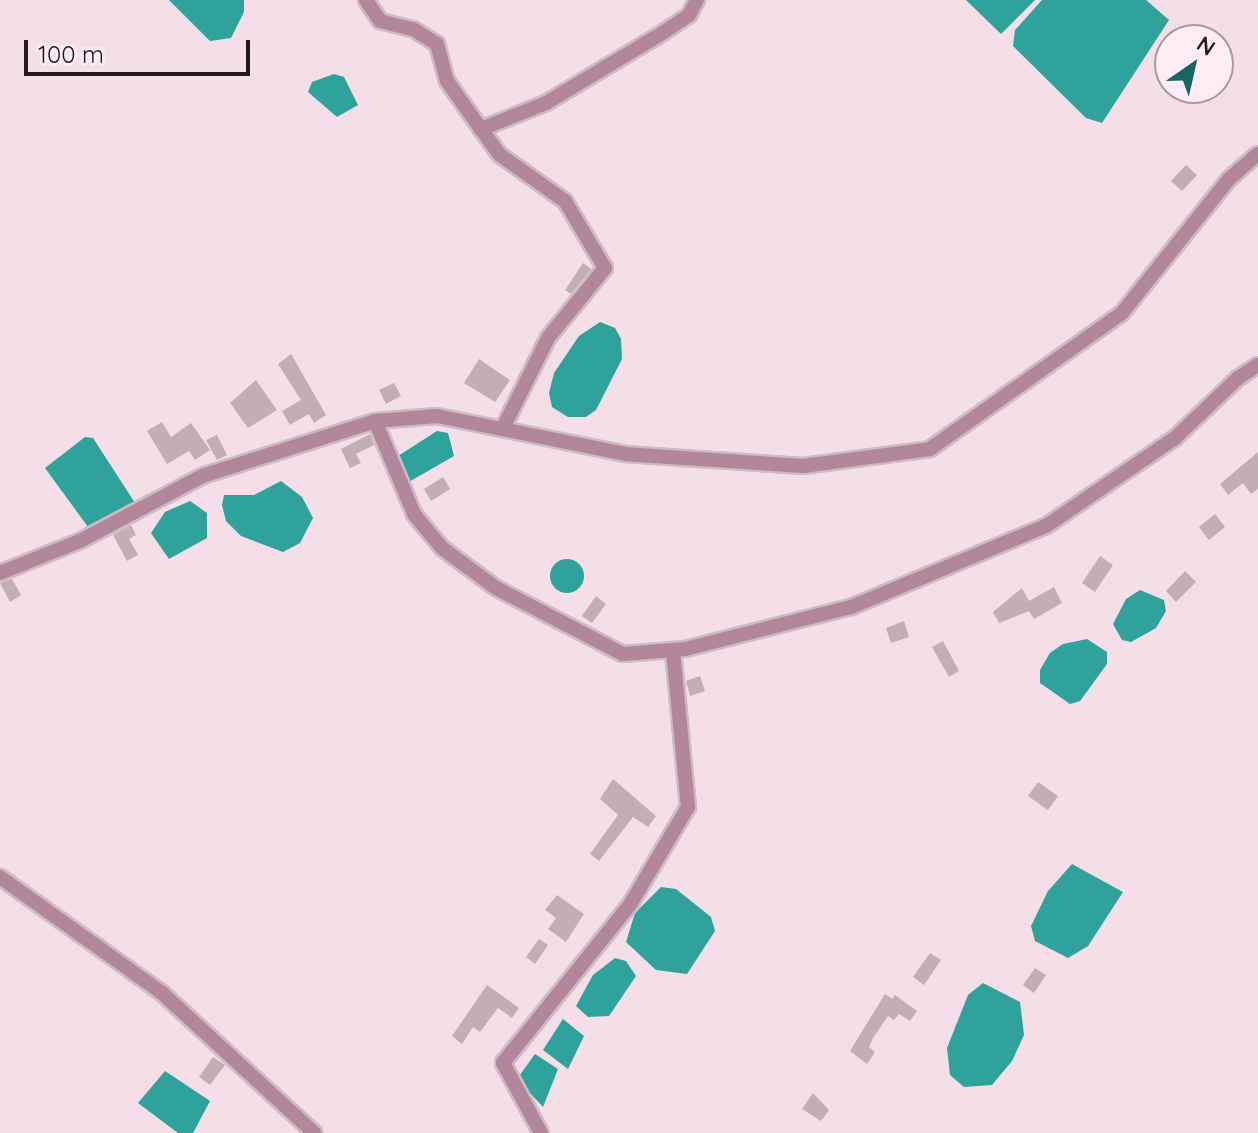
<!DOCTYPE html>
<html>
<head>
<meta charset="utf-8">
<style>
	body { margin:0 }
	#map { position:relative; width:1258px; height:1133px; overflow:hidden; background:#f4dee7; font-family:Quicksand,sans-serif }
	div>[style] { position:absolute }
	.water>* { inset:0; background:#2ea29b }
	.round { border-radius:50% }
	.building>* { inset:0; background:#c3aeb6 }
	.roads { filter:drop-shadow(2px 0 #cebbc3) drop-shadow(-2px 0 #cebbc3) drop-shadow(0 2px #cebbc3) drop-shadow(0 -2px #cebbc3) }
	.street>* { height:14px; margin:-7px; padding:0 7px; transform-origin:7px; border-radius:7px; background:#b18799 }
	span { translate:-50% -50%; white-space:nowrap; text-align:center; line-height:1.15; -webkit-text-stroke:8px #ffecf4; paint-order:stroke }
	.north { position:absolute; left:1154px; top:24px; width:80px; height:80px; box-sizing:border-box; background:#ffecf4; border:2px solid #a7989e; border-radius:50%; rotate:34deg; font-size:22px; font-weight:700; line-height:32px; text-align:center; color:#221a1d }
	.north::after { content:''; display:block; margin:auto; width:28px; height:36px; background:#186561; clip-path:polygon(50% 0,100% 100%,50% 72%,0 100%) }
	.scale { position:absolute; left:24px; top:40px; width:226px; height:36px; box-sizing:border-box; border:4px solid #221a1d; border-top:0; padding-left:10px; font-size:24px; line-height:28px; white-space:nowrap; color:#221a1d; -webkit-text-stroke:6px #ffecf4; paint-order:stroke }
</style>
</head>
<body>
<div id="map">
	<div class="water">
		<i style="clip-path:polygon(169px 0,244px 0,244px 12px,231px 38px,210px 41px)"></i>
		<i style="clip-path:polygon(966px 0,1035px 0,1001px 34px)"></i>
		<i style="clip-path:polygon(1042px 0,1146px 0,1169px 20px,1102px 123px,1086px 118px,1013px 46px,1015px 30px)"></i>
		<i style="clip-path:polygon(334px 74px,344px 77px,358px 105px,337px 117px,308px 92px,312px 82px)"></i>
		<i style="clip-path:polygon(600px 322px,615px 328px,621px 339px,622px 359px,596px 410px,586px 417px,568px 417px,552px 407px,549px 393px,554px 373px,579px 336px)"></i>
		<i style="clip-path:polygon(437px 431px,448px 433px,454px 456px,407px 483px,398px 456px)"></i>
		<i style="clip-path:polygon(85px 437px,93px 438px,137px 506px,91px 531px,45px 468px)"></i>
		<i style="clip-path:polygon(281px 481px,302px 497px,313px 518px,300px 543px,283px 552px,241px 536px,226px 521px,222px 505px,224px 495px,254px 495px)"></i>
		<i style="clip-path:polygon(190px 501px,207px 513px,207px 538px,169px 559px,151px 533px,165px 512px)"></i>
		<i class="round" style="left:550px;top:559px;width:34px;height:34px"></i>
		<i style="clip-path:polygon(1140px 590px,1164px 600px,1166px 611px,1156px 628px,1131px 642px,1122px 640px,1113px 624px,1126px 599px)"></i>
		<i style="clip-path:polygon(1087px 639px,1107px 652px,1107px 664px,1080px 701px,1070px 704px,1040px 683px,1040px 670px,1050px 653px,1063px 644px)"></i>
		<i style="clip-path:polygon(1072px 864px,1123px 892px,1088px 946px,1068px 958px,1035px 941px,1031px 926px,1048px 891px)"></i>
		<i style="clip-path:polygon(661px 887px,676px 889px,711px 917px,715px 931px,687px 974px,656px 970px,626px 942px,635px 913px)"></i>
		<i style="clip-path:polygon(615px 958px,626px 961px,636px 976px,609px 1016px,588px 1017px,576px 1006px,593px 975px)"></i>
		<i style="clip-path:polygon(983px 983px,1020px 1002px,1024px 1035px,1012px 1061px,992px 1085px,964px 1087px,950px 1075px,947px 1048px,968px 995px)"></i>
		<i style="clip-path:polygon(563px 1019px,584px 1036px,568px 1069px,543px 1050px)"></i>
		<i style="clip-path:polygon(535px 1054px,558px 1069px,543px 1107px,517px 1079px)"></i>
		<i style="clip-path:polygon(165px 1071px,210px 1101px,193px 1133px,178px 1133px,138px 1103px)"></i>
	</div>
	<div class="building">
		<i style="clip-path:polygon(1186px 165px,1197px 175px,1182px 191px,1171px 181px)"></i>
		<i style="clip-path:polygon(583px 263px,591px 269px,571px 294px,565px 290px)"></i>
		<i style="clip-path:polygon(291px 354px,326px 415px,314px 423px,309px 414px,290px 425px,282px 411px,301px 400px,278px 364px)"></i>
		<i style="clip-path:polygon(479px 359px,510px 380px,495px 402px,464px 383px)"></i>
		<i style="clip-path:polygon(256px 380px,277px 410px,248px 428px,230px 403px)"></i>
		<i style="clip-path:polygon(394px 383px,401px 396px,386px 404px,379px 390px)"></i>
		<i style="clip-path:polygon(162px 422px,171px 437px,191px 423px,210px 450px,195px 460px,189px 451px,167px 464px,147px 431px)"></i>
		<i style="clip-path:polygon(370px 434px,374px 445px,356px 454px,361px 463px,350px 468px,341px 449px)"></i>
		<i style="clip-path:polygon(217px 435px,227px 455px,217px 460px,206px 440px)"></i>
		<i style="clip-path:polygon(1258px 452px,1258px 489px,1251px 494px,1243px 483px,1228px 495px,1220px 484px)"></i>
		<i style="clip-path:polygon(443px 477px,450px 489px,431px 501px,424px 489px)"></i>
		<i style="clip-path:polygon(1215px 514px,1225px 527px,1209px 540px,1199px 527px)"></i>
		<i style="clip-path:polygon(131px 525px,136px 535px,129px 539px,138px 555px,127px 561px,113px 535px)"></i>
		<i style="clip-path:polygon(1100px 556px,1113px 565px,1095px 592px,1082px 583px)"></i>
		<i style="clip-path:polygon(1185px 571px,1196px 582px,1176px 602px,1166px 591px)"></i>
		<i style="clip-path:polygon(12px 579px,21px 595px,10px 602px,0 583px)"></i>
		<i style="clip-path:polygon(1054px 587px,1062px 603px,1034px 619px,1029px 611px,999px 623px,993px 612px,1022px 588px,1029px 601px)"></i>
		<i style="clip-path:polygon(596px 596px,606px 604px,592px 623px,582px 616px)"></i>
		<i style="clip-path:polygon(904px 621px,909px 637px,891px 643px,886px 628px)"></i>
		<i style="clip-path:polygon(943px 641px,959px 671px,949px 677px,932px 647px)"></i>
		<i style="clip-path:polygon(700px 676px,705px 691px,690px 696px,686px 681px)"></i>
		<i style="clip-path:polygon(613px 779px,656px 816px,648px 827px,633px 817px,599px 861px,590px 854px,618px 815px,600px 799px)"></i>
		<i style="clip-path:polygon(1038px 782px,1058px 796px,1048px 810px,1028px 796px)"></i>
		<i style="clip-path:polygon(557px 895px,584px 914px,566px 942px,548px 929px,556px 918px,545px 910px)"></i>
		<i style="clip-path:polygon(539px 939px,548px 945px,535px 964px,526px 957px)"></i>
		<i style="clip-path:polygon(930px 953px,941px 960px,924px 985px,913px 977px)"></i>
		<i style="clip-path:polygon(1035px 968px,1046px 975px,1034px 993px,1023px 985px)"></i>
		<i style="clip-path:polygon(487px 985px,519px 1008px,512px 1018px,498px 1008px,480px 1032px,473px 1027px,462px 1044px,452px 1036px)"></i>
		<i style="clip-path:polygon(885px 994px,892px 999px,895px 995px,917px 1011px,910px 1021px,899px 1014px,894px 1020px,888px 1016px,873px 1038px,869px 1047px,875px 1052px,867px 1064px,850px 1051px)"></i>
		<i style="clip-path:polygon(213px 1057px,225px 1065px,210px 1085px,199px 1077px)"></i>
		<i style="clip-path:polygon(813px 1093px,829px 1110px,821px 1121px,802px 1109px)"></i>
	</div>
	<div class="roads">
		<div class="street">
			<i style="left:366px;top:0;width:25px;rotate:56deg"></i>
			<i style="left:380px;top:21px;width:34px;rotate:14deg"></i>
			<i style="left:413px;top:29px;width:28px;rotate:32deg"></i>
			<i style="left:437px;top:44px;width:38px;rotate:75deg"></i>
			<i style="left:447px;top:81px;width:59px;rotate:54.7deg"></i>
			<i style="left:481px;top:129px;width:32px;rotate:54deg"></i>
			<i style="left:500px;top:155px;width:80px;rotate:35.3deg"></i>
			<i style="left:565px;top:201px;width:78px;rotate:59.2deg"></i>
			<i style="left:605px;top:268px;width:90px;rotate:129.2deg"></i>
			<i style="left:548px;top:338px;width:101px;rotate:116.6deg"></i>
			<i style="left:481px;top:129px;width:70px;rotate:-21.8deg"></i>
			<i style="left:546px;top:103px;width:134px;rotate:-31deg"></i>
			<i style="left:661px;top:34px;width:34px;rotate:-34deg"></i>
			<i style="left:689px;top:15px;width:17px;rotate:-62deg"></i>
			<i style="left:375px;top:421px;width:101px;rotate:67.2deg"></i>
			<i style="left:414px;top:514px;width:44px;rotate:50.5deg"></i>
			<i style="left:442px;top:548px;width:67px;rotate:36.5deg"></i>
			<i style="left:496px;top:588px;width:143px;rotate:27.5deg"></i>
			<i style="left:623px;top:654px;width:62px;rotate:-4.6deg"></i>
			<i style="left:685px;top:649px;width:171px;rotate:-14.2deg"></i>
			<i style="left:851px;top:607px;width:211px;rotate:-22.6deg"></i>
			<i style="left:1046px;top:526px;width:156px;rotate:-34.3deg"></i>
			<i style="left:1175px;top:438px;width:87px;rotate:-43.6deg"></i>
			<i style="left:1238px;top:378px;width:24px;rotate:-33deg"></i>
			<i style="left:0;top:573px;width:86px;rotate:-21.8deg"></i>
			<i style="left:80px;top:541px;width:138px;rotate:-28deg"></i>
			<i style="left:202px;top:476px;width:182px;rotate:-17.6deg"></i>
			<i style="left:375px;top:421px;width:62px;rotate:-4.6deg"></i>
			<i style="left:437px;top:416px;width:192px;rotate:11.4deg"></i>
			<i style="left:625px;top:454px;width:178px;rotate:3.9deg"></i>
			<i style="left:803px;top:466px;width:128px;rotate:-7.6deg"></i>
			<i style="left:930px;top:449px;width:235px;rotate:-35.3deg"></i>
			<i style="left:1122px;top:313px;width:171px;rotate:-51.4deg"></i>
			<i style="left:1229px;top:179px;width:38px;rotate:-41deg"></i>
			<i style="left:0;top:877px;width:199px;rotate:35.6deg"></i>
			<i style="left:162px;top:993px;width:207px;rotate:42.6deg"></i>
			<i style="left:541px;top:1133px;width:80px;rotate:-118.5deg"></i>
			<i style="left:503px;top:1063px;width:205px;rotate:-51.3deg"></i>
			<i style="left:631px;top:903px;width:112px;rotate:-59.3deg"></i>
			<i style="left:688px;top:807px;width:158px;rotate:-95.5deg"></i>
		</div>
	</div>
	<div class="north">N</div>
	<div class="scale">100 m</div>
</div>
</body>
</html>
